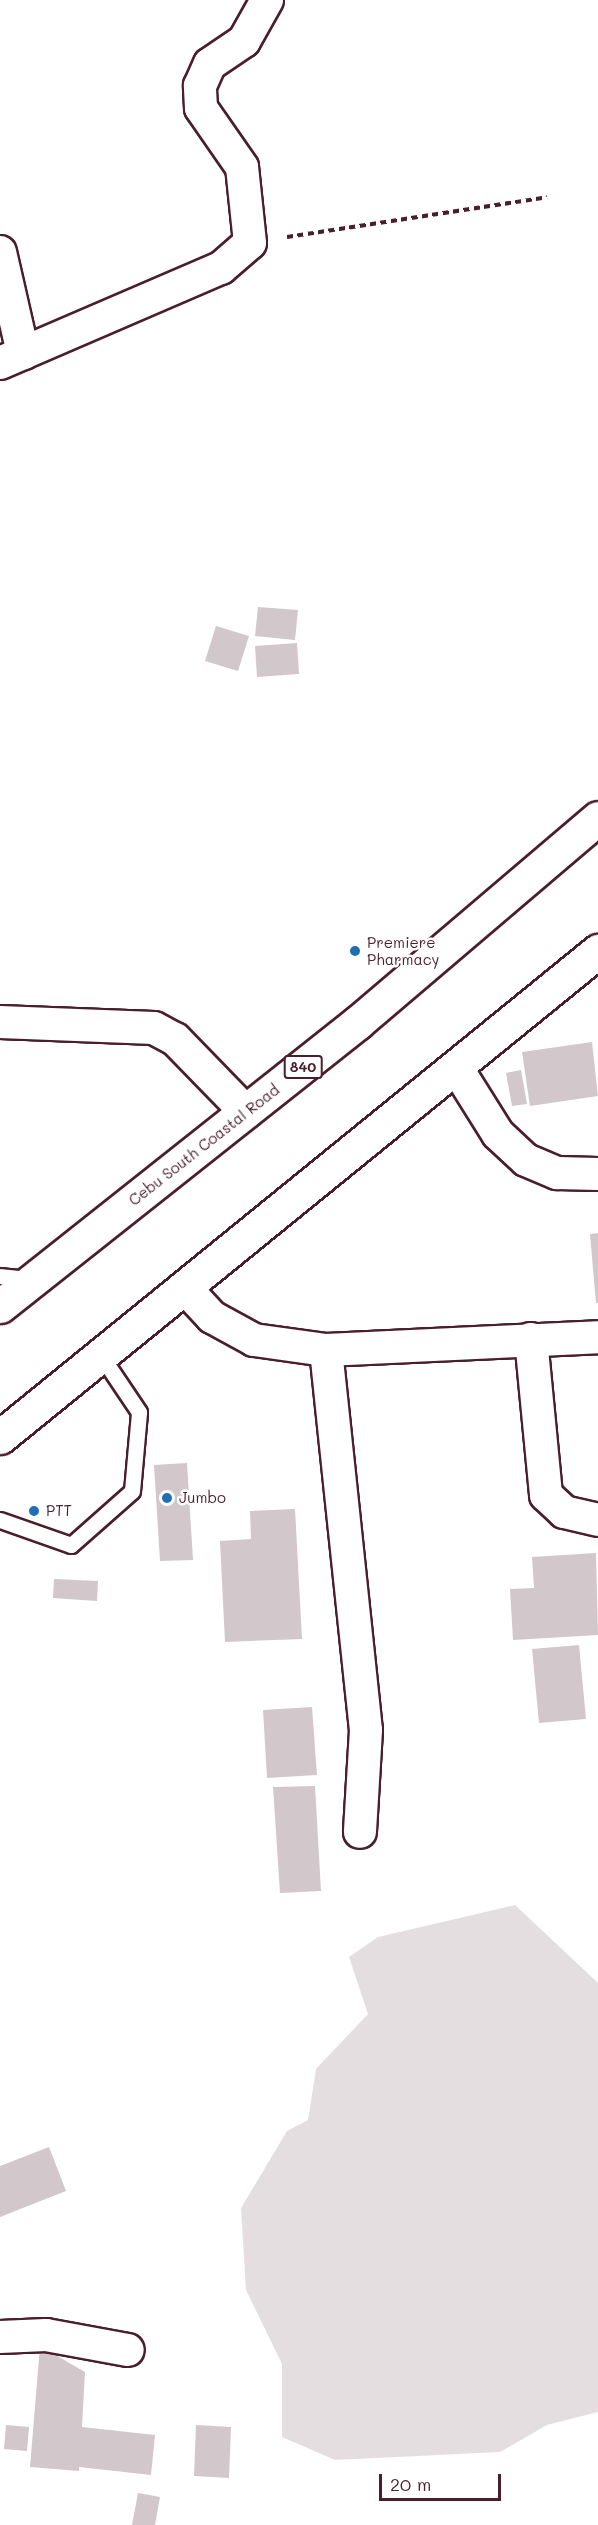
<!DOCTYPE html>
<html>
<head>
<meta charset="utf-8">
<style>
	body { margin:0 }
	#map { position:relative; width:598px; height:2525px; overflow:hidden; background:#fff; font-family:Mali,sans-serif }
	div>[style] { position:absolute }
	.green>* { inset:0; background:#e5dee0 }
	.building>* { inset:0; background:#d2c7cb }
	.path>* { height:4px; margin-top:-2px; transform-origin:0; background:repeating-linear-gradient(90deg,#4a1f2b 0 6px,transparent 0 10.5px) }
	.roads { filter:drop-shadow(2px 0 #4a1f2b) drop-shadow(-2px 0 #4a1f2b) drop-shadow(0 2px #4a1f2b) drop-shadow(0 -2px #4a1f2b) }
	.lane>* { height:15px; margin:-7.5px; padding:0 7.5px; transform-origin:7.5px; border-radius:7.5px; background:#fff }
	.street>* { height:32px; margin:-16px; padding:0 16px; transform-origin:16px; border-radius:16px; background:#fff }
	.highway>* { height:33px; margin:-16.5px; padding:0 16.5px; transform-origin:16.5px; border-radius:16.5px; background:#fff }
	.dots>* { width:16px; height:16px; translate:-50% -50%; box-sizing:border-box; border:3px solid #fff; border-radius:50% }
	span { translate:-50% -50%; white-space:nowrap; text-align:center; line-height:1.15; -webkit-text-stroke:5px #fff; paint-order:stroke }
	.shield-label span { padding:2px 4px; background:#fff; border:2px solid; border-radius:4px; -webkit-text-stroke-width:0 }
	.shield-label { font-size:14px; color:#4a1f2b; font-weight:700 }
	.poi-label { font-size:15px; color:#4a1f2b }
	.left { translate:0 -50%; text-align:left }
	.street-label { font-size:15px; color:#4a1f2b }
	.scale { position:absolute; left:379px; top:2474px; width:122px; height:27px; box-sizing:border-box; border:3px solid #4a1f2b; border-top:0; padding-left:8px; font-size:18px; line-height:21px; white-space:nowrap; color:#4a1f2b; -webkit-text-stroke:4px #fff; paint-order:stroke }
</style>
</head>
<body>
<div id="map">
	<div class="green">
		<i style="clip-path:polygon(515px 1905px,598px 1983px,598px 2412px,547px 2425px,500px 2452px,335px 2460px,282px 2437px,282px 2364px,246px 2290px,241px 2208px,287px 2131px,308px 2120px,316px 2069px,368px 2014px,349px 1957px,378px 1937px)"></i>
	</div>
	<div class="building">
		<i style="clip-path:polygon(258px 607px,298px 610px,295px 640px,255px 636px)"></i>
		<i style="clip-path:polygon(216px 626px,249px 636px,238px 671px,205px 661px)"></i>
		<i style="clip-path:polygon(297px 643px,299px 674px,257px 677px,255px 646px)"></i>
		<i style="clip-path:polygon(592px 1042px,598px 1096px,530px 1106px,522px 1052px)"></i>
		<i style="clip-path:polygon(521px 1070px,527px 1104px,512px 1106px,506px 1073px)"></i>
		<i style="clip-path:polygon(598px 1233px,598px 1303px,596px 1303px,590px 1234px)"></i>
		<i style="clip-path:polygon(187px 1463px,193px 1560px,160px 1561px,154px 1465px)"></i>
		<i style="clip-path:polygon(295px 1509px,302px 1639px,225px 1642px,220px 1541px,251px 1539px,250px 1511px)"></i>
		<i style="clip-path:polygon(596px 1553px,598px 1635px,513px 1640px,510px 1589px,534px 1588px,532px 1557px)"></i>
		<i style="clip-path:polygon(54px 1579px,98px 1581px,97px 1601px,53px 1598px)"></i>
		<i style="clip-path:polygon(579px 1645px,586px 1719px,539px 1723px,532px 1649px)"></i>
		<i style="clip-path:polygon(312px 1707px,317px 1775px,267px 1778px,263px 1710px)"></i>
		<i style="clip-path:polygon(315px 1786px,321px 1891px,280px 1893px,273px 1787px)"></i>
		<i style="clip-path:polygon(49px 2147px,66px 2191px,0 2217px,0 2166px)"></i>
		<i style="clip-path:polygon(40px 2346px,85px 2372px,82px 2427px,155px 2435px,151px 2475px,79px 2467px,79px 2471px,30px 2467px)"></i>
		<i style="clip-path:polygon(6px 2425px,29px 2427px,27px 2451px,4px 2449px)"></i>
		<i style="clip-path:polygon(196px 2425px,231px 2427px,229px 2478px,194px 2476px)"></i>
		<i style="clip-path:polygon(138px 2493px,160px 2497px,155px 2525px,132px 2525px)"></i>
	</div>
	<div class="path">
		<i style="left:287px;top:237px;width:263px;rotate:-8.7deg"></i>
	</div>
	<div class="roads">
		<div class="lane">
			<i style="left:0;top:1276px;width:30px;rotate:6deg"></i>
			<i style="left:0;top:1520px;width:75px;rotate:19.4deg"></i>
			<i style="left:71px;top:1545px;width:81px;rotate:-41.5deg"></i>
			<i style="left:132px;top:1491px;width:79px;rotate:-84.9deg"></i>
			<i style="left:139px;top:1412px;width:66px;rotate:-123.9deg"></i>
		</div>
		<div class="street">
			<i style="left:0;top:252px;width:104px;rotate:77.2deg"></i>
			<i style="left:0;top:363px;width:241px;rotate:-23.3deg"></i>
			<i style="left:221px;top:268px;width:38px;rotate:-41deg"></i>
			<i style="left:250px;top:243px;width:76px;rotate:-96deg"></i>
			<i style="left:242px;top:167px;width:72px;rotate:-124.8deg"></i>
			<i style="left:201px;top:108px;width:22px;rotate:-93deg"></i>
			<i style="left:200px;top:86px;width:24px;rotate:-66deg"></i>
			<i style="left:210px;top:64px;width:41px;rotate:-34.1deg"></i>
			<i style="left:244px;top:41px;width:47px;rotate:-60.7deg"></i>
			<i style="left:0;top:1022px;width:154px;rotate:2.2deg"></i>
			<i style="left:154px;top:1028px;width:24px;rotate:28deg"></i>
			<i style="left:175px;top:1039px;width:102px;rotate:45.8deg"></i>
			<i style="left:456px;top:1067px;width:79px;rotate:57.9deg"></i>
			<i style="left:498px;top:1134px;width:38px;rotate:43deg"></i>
			<i style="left:526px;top:1160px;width:34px;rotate:23deg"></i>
			<i style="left:557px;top:1173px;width:41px;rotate:1.4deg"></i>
			<i style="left:186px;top:1289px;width:38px;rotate:47deg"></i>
			<i style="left:212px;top:1317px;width:48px;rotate:28.7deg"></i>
			<i style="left:254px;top:1340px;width:73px;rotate:7.9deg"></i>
			<i style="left:326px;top:1350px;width:272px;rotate:-2.7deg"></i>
			<i style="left:531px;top:1339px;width:157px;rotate:84.5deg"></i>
			<i style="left:546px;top:1495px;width:25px;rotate:43deg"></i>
			<i style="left:564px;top:1512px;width:35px;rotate:13deg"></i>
			<i style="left:326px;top:1350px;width:382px;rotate:84deg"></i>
			<i style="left:366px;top:1730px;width:102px;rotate:93.4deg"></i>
			<i style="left:0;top:2337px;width:46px;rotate:-2.5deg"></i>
			<i style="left:46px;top:2335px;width:83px;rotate:10.4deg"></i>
		</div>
		<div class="highway">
			<i style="left:0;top:1306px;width:456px;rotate:-38.4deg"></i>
			<i style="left:357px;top:1023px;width:316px;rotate:-40.4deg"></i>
			<i style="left:0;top:1437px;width:771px;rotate:-39.1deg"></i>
		</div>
	</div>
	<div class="dots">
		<i style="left:355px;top:951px;background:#1f6fb2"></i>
		<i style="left:167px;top:1498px;background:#1f6fb2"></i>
		<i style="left:34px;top:1511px;background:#1f6fb2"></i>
	</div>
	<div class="shield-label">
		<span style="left:303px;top:1067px">840</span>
	</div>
	<div class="poi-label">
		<span class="left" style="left:367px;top:951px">Premiere<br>Pharmacy</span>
		<span class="left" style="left:179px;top:1498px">Jumbo</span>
		<span class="left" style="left:46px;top:1511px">PTT</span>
	</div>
	<div class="street-label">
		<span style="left:204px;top:1145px;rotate:-38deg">Cebu South Coastal Road</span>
	</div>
	<div class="scale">20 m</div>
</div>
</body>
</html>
